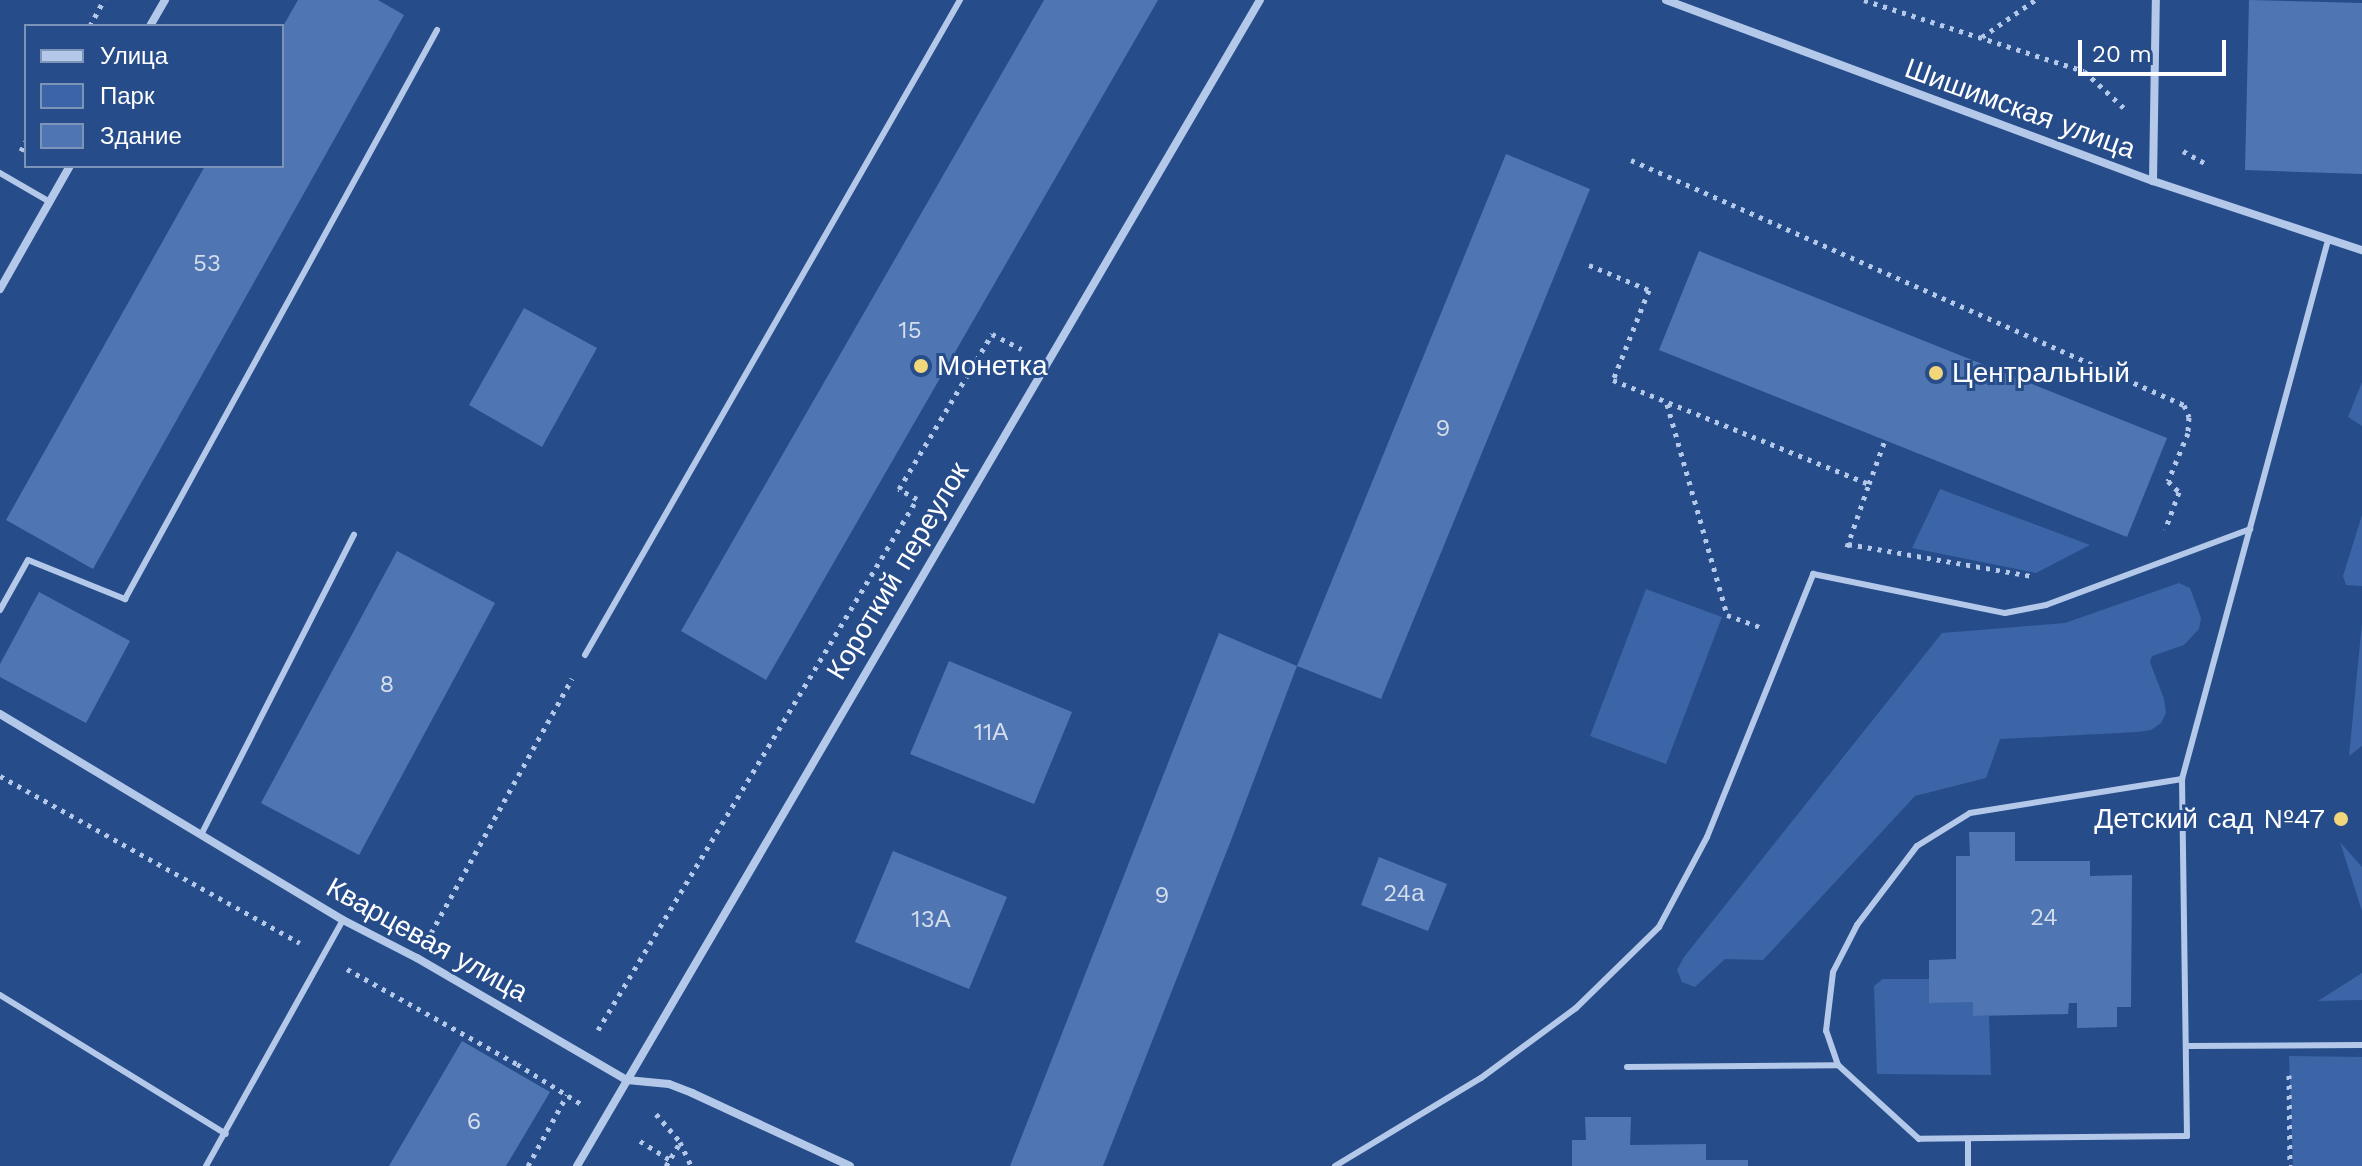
<!DOCTYPE html>
<html>
<head>
<meta charset="utf-8">
<style>
	body { margin:0 }
	#map { position:relative; width:2362px; height:1166px; overflow:hidden; background:#274c8a; font-family:"Work Sans",sans-serif }
	div>[style] { position:absolute }
	.green>* { inset:0; background:#3b65a7 }
	.building>* { inset:0; background:#4f76b2 }
	.path>* { height:5px; margin-top:-2.5px; transform-origin:0; background:repeating-linear-gradient(90deg,#b4c9e9 0 4px,transparent 0 10px) }
	.lane>* { height:6px; margin:-3px; padding:0 3px; transform-origin:3px; border-radius:3px; background:#b4c9e9 }
	.street>* { height:8px; margin:-4px; padding:0 4px; transform-origin:4px; border-radius:4px; background:#b4c9e9 }
	.dots>* { width:22px; height:22px; translate:-50% -50%; box-sizing:border-box; border:4px solid #274c8a; border-radius:50% }
	span { translate:-50% -50%; white-space:nowrap; text-align:center; line-height:1.15; -webkit-text-stroke:6px #274c8a; paint-order:stroke }
	.number-label { font-size:24px; color:#d3ddec }
	.number-label span { -webkit-text-stroke-width:0 }
	.street-label { font-size:28px; color:#fff }
	.poi-label { font-size:28px; color:#fff }
	.left { translate:0 -50%; text-align:left }
	.right { translate:-100% -50%; text-align:right }
	.legend { position:absolute; left:24px; top:24px; width:260px; height:144px; box-sizing:border-box; background:#274c8a; border:2px solid #7d94b9; margin:0; padding:10px 14px; list-style:none; font-size:24px; color:#fff }
	.legend li { display:flex; align-items:center; gap:16px; height:40px }
	.legend b { width:40px; border:2px solid #7d94b9 }
	.scale { position:absolute; left:2078px; top:40px; width:148px; height:36px; box-sizing:border-box; border:4px solid #fff; border-top:0; padding-left:10px; font-size:24px; line-height:28px; white-space:nowrap; color:#fff; -webkit-text-stroke:6px #274c8a; paint-order:stroke }
</style>
</head>
<body>
<div id="map">
	<div class="green">
		<i style="clip-path:polygon(2362px 382px,2362px 426px,2348px 417px)"></i>
		<i style="clip-path:polygon(1940px 489px,2090px 545px,2036px 573px,1912px 548px)"></i>
		<i style="clip-path:polygon(2362px 515px,2362px 586px,2346px 585px,2343px 576px)"></i>
		<i style="clip-path:polygon(2179px 583px,2190px 588px,2201px 618px,2199px 629px,2184px 645px,2152px 656px,2150px 662px,2164px 699px,2166px 713px,2161px 723px,2151px 730px,2138px 732px,2000px 739px,1986px 778px,1915px 796px,1763px 960px,1725px 959px,1695px 987px,1682px 982px,1677px 970px,1684px 957px,1942px 633px,2065px 623px)"></i>
		<i style="clip-path:polygon(1646px 589px,1722px 617px,1666px 764px,1590px 736px)"></i>
		<i style="clip-path:polygon(2362px 623px,2362px 746px,2349px 756px)"></i>
		<i style="clip-path:polygon(2340px 842px,2362px 867px,2362px 911px)"></i>
		<i style="clip-path:polygon(2362px 973px,2362px 1000px,2318px 1001px)"></i>
		<i style="clip-path:polygon(1883px 979px,1929px 979px,1973px 1002px,1973px 1016px,1989px 1016px,1991px 1075px,1877px 1074px,1874px 986px)"></i>
		<i style="clip-path:polygon(2289px 1056px,2362px 1057px,2362px 1166px,2293px 1166px)"></i>
	</div>
	<div class="building">
		<i style="clip-path:polygon(298px 0,378px 0,404px 15px,93px 569px,6px 520px,205px 166px,282px 166px,282px 28px)"></i>
		<i style="clip-path:polygon(1044px 0,1158px 0,766px 680px,681px 631px)"></i>
		<i style="clip-path:polygon(2249px 0,2362px 3px,2362px 174px,2245px 170px)"></i>
		<i style="clip-path:polygon(1506px 154px,1590px 189px,1381px 699px,1297px 666px)"></i>
		<i style="clip-path:polygon(1699px 251px,2167px 438px,2127px 537px,1659px 350px)"></i>
		<i style="clip-path:polygon(524px 308px,597px 348px,542px 447px,469px 405px)"></i>
		<i style="clip-path:polygon(397px 551px,495px 603px,359px 855px,261px 803px)"></i>
		<i style="clip-path:polygon(39px 592px,130px 641px,86px 723px,0 677px,0 664px)"></i>
		<i style="clip-path:polygon(1219px 633px,1297px 666px,1230px 843px,1103px 1166px,1010px 1166px)"></i>
		<i style="clip-path:polygon(949px 661px,1072px 712px,1034px 804px,910px 754px)"></i>
		<i style="clip-path:polygon(1969px 832px,2015px 832px,2015px 861px,2090px 861px,2090px 876px,2132px 875px,2131px 1007px,2117px 1007px,2117px 1027px,2077px 1028px,2077px 1003px,2069px 1003px,2068px 1014px,1973px 1016px,1973px 1002px,1929px 1003px,1929px 960px,1956px 959px,1956px 856px,1970px 856px)"></i>
		<i style="clip-path:polygon(893px 851px,1007px 897px,969px 989px,855px 942px)"></i>
		<i style="clip-path:polygon(1379px 857px,1447px 884px,1428px 931px,1361px 905px)"></i>
		<i style="clip-path:polygon(462px 1041px,550px 1092px,506px 1166px,389px 1166px)"></i>
		<i style="clip-path:polygon(1585px 1117px,1631px 1117px,1630px 1145px,1706px 1144px,1706px 1160px,1748px 1160px,1748px 1166px,1572px 1166px,1572px 1140px,1586px 1140px)"></i>
	</div>
	<div class="path">
		<i style="left:1864px;top:0;width:231px;rotate:17.9deg"></i>
		<i style="left:2084px;top:71px;width:54px;rotate:42.8deg"></i>
		<i style="left:90px;top:26px;width:30px;rotate:-62deg"></i>
		<i style="left:1982px;top:37px;width:65px;rotate:-34.9deg"></i>
		<i style="left:21px;top:151px;width:11px;rotate:-63deg"></i>
		<i style="left:2183px;top:151px;width:26px;rotate:29deg"></i>
		<i style="left:1631px;top:160px;width:605px;rotate:23.9deg"></i>
		<i style="left:2184px;top:405px;width:13px;rotate:67deg"></i>
		<i style="left:2189px;top:417px;width:16px;rotate:94deg"></i>
		<i style="left:2188px;top:433px;width:52px;rotate:112.6deg"></i>
		<i style="left:2168px;top:481px;width:16px;rotate:45deg"></i>
		<i style="left:2179px;top:492px;width:40px;rotate:110.2deg"></i>
		<i style="left:1589px;top:265px;width:65px;rotate:22.6deg"></i>
		<i style="left:1649px;top:290px;width:97px;rotate:111.8deg"></i>
		<i style="left:1613px;top:380px;width:276px;rotate:22.1deg"></i>
		<i style="left:1869px;top:484px;width:47px;rotate:-70deg"></i>
		<i style="left:1667px;top:404px;width:219px;rotate:74.1deg"></i>
		<i style="left:1727px;top:615px;width:38px;rotate:20deg"></i>
		<i style="left:1848px;top:544px;width:187px;rotate:9.9deg"></i>
		<i style="left:1847px;top:547px;width:67px;rotate:-70.8deg"></i>
		<i style="left:0;top:776px;width:343px;rotate:29.1deg"></i>
		<i style="left:431px;top:933px;width:291px;rotate:-61deg"></i>
		<i style="left:347px;top:969px;width:195px;rotate:29.2deg"></i>
		<i style="left:517px;top:1064px;width:75px;rotate:32deg"></i>
		<i style="left:598px;top:1030px;width:619px;rotate:-59deg"></i>
		<i style="left:917px;top:499px;width:21px;rotate:-151deg"></i>
		<i style="left:899px;top:489px;width:181px;rotate:-59deg"></i>
		<i style="left:992px;top:334px;width:33px;rotate:27deg"></i>
		<i style="left:2289px;top:1075px;width:91px;rotate:89.4deg"></i>
		<i style="left:656px;top:1114px;width:37px;rotate:49deg"></i>
		<i style="left:680px;top:1142px;width:26px;rotate:65deg"></i>
		<i style="left:640px;top:1141px;width:36px;rotate:32deg"></i>
		<i style="left:528px;top:1166px;width:81px;rotate:-61.2deg"></i>
		<i style="left:666px;top:1166px;width:27px;rotate:-59deg"></i>
	</div>
	<div class="lane">
		<i style="left:0;top:173px;width:58px;rotate:30.1deg"></i>
		<i style="left:0;top:610px;width:57px;rotate:-60.8deg"></i>
		<i style="left:28px;top:560px;width:105px;rotate:21.9deg"></i>
		<i style="left:125px;top:599px;width:649px;rotate:-61.26deg"></i>
		<i style="left:585px;top:655px;width:755px;rotate:-60.21deg"></i>
		<i style="left:2182px;top:779px;width:357px;rotate:89.2deg"></i>
		<i style="left:2187px;top:1136px;width:268px;rotate:179.4deg"></i>
		<i style="left:1919px;top:1139px;width:110px;rotate:-137.6deg"></i>
		<i style="left:1838px;top:1065px;width:36px;rotate:-109deg"></i>
		<i style="left:1826px;top:1031px;width:59px;rotate:-83.2deg"></i>
		<i style="left:1833px;top:972px;width:53px;rotate:-62.9deg"></i>
		<i style="left:1857px;top:925px;width:99px;rotate:-52.8deg"></i>
		<i style="left:1917px;top:846px;width:62px;rotate:-31.9deg"></i>
		<i style="left:1970px;top:813px;width:215px;rotate:-9.1deg"></i>
		<i style="left:2182px;top:779px;width:558px;rotate:-74.84deg"></i>
		<i style="left:201px;top:835px;width:337px;rotate:-63deg"></i>
		<i style="left:0;top:995px;width:265px;rotate:31.6deg"></i>
		<i style="left:2188px;top:1046px;width:174px;rotate:-0.3deg"></i>
		<i style="left:1627px;top:1067px;width:211px;rotate:-0.5deg"></i>
		<i style="left:206px;top:1166px;width:282px;rotate:-60.9deg"></i>
		<i style="left:1335px;top:1166px;width:170px;rotate:-31.1deg"></i>
		<i style="left:1481px;top:1078px;width:118px;rotate:-36.4deg"></i>
		<i style="left:1576px;top:1008px;width:116px;rotate:-44.3deg"></i>
		<i style="left:1659px;top:927px;width:102px;rotate:-61.9deg"></i>
		<i style="left:1707px;top:837px;width:284px;rotate:-68deg"></i>
		<i style="left:1813px;top:574px;width:196px;rotate:11.5deg"></i>
		<i style="left:2005px;top:613px;width:42px;rotate:-11deg"></i>
		<i style="left:2046px;top:605px;width:218px;rotate:-20.4deg"></i>
		<i style="left:1968px;top:1166px;width:25px;rotate:-90deg"></i>
	</div>
	<div class="street">
		<i style="left:1666px;top:0;width:520px;rotate:20.39deg"></i>
		<i style="left:2153px;top:181px;width:220px;rotate:18.3deg"></i>
		<i style="left:150px;top:26px;width:30px;rotate:-60deg"></i>
		<i style="left:2153px;top:181px;width:181px;rotate:-89.1deg"></i>
		<i style="left:0;top:289px;width:142px;rotate:-60.4deg"></i>
		<i style="left:0;top:714px;width:400px;rotate:31deg"></i>
		<i style="left:343px;top:920px;width:83px;rotate:27.2deg"></i>
		<i style="left:417px;top:958px;width:243px;rotate:30.2deg"></i>
		<i style="left:627px;top:1080px;width:42px;rotate:5.4deg"></i>
		<i style="left:669px;top:1084px;width:25px;rotate:21deg"></i>
		<i style="left:692px;top:1093px;width:174px;rotate:24.8deg"></i>
		<i style="left:577px;top:1166px;width:1351px;rotate:-59.64deg"></i>
	</div>
	<div class="dots">
		<i style="left:921px;top:366px;background:#f2d67a"></i>
		<i style="left:1936px;top:373px;background:#f2d67a"></i>
		<i style="left:2341px;top:819px;background:#f2d67a"></i>
	</div>
	<div class="number-label">
		<span style="left:207px;top:264px">53</span>
		<span style="left:910px;top:331px">15</span>
		<span style="left:1443px;top:429px">9</span>
		<span style="left:387px;top:685px">8</span>
		<span style="left:991px;top:733px">11А</span>
		<span style="left:1404px;top:894px">24а</span>
		<span style="left:1162px;top:896px">9</span>
		<span style="left:2044px;top:918px">24</span>
		<span style="left:931px;top:920px">13А</span>
		<span style="left:474px;top:1122px">6</span>
	</div>
	<div class="street-label">
		<span style="left:2020px;top:109px;rotate:20deg">Шишимская улица</span>
		<span style="left:898px;top:571px;rotate:-59deg">Короткий переулок</span>
		<span style="left:427px;top:940px;rotate:29deg">Кварцевая улица</span>
	</div>
	<div class="poi-label">
		<span class="left" style="left:937px;top:366px">Монетка</span>
		<span class="left" style="left:1952px;top:373px">Центральный</span>
		<span class="right" style="left:2325px;top:819px">Детский сад №47</span>
	</div>
	<ul class="legend">
	<li><b style="height:10px;background:#b4c9e9"></b>Улица</li>
	<li><b style="height:22px;background:#3b65a7"></b>Парк</li>
	<li><b style="height:22px;background:#4f76b2"></b>Здание</li>
	</ul>
	<div class="scale">20 m</div>
</div>
</body>
</html>
